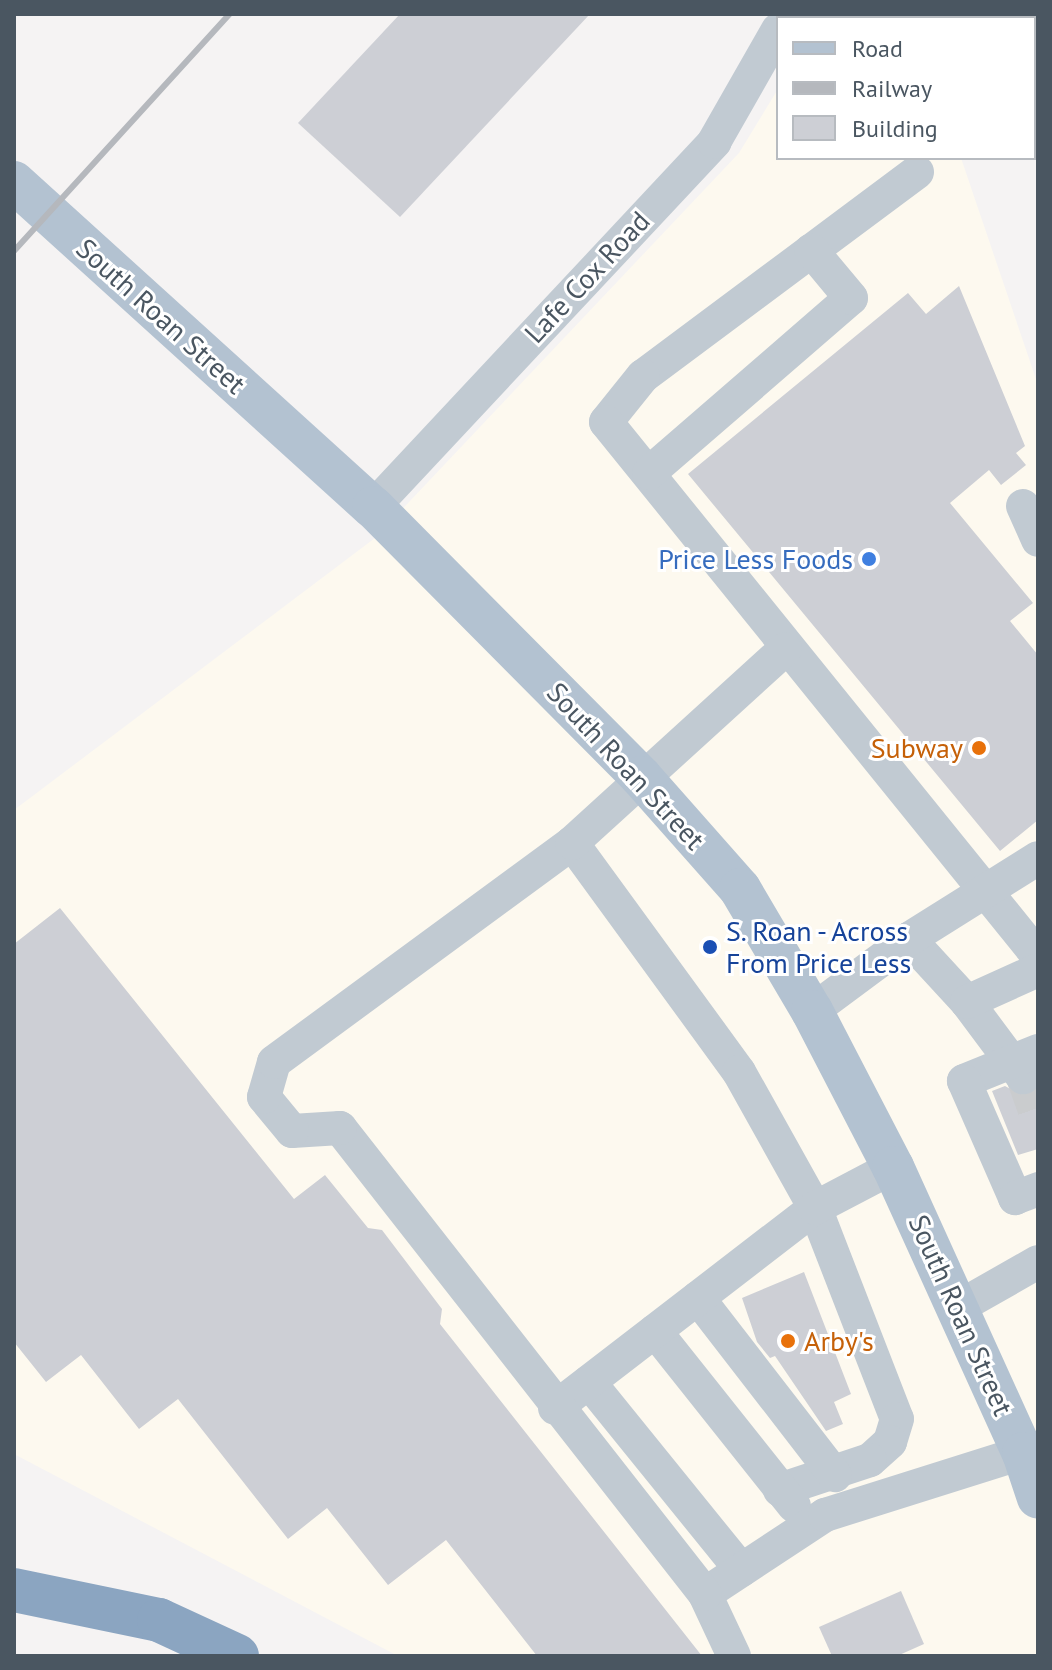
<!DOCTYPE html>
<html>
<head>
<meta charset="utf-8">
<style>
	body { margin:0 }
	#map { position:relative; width:1052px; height:1670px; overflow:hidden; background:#f5f3f3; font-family:"PT Sans",sans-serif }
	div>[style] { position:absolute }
	.commercial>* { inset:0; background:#fdf9ef }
	.building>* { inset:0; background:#cdcfd5 }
	.minor-tunnel>* { height:34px; margin-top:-17px; transform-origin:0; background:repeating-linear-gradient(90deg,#caccce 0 34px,transparent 0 51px) }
	.minor>* { height:34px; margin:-17px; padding:0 17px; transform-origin:17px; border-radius:17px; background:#c1cad2 }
	.major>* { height:42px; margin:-21px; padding:0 21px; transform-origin:21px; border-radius:21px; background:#b3c2d1 }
	.highway>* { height:44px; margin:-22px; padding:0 22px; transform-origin:22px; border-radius:22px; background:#8ba5c1 }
	.rail>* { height:6px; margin:-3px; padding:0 3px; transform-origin:3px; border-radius:3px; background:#b5b8bd }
	.dots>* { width:22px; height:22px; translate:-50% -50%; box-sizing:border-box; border:4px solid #fff; border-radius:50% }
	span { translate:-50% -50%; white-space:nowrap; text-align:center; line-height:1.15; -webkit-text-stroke:6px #fff; paint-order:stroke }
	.street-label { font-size:28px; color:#4a5661 }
	.shop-label { font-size:28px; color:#366cbe }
	.right { translate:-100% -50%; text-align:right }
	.food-label { font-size:28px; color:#c56008 }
	.left { translate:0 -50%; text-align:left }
	.transit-label { font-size:28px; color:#164399 }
	.frame { position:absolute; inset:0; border:16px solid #4a5661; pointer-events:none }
	.legend { position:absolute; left:776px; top:16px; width:260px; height:144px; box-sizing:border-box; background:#fff; border:2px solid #b7bbc0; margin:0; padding:10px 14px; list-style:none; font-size:24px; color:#4a5661 }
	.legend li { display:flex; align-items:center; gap:16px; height:40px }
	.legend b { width:40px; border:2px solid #b7bbc0 }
</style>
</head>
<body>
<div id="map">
	<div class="commercial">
		<i style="clip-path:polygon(778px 89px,778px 158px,961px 158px,1038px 385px,1038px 1656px,398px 1656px,14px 1454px,14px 810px,375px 538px,739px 153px)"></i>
	</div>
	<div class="building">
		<i style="clip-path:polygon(400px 14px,590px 14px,400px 217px,298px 123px)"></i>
		<i style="clip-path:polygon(959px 286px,1025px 446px,1016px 453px,1026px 465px,1001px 485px,989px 470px,950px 503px,1033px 603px,1010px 621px,1038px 655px,1038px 820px,1000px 851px,688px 474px,908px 293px,926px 314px)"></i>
		<i style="clip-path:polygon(60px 908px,294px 1199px,325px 1175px,368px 1228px,382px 1230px,442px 1309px,440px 1324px,702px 1656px,537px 1656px,446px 1540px,388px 1585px,327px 1508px,288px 1539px,178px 1399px,139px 1429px,81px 1355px,46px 1382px,14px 1342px,14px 944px)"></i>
		<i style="clip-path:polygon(1005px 1086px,1025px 1097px,1038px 1089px,1038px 1149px,1018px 1155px,992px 1091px)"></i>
		<i style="clip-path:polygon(804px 1272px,851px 1394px,834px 1402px,843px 1424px,826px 1431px,775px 1356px,770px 1358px,757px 1342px,742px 1298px)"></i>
		<i style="clip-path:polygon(901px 1591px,924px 1644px,897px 1656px,832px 1656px,819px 1627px)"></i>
	</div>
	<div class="minor-tunnel">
		<i style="left:1023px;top:1077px;width:45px;rotate:70.3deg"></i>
	</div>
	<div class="minor">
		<i style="left:917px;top:172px;width:342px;rotate:143.3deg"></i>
		<i style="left:643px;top:376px;width:59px;rotate:128.8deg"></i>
		<i style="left:606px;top:422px;width:687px;rotate:51.03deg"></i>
		<i style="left:649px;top:473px;width:267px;rotate:-40.9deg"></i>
		<i style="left:851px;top:298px;width:62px;rotate:-129.8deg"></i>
		<i style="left:1023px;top:506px;width:37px;rotate:66deg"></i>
		<i style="left:373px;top:507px;width:500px;rotate:-46.9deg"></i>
		<i style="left:714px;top:142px;width:129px;rotate:-60.3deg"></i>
		<i style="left:572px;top:843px;width:283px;rotate:53.9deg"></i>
		<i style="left:739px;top:1072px;width:156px;rotate:60.8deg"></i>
		<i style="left:815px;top:1208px;width:226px;rotate:68.8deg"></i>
		<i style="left:897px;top:1419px;width:24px;rotate:107deg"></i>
		<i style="left:890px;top:1442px;width:27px;rotate:138deg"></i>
		<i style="left:870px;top:1460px;width:95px;rotate:161.6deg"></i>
		<i style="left:909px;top:939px;width:86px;rotate:47.4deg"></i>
		<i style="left:967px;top:1002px;width:94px;rotate:53.3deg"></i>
		<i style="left:967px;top:1002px;width:78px;rotate:-24.3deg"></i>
		<i style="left:812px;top:1011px;width:121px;rotate:-36.6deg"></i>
		<i style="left:909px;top:939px;width:152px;rotate:-32.1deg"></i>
		<i style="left:1038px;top:1051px;width:80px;rotate:157.9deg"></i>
		<i style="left:964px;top:1081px;width:128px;rotate:66.4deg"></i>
		<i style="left:1015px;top:1198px;width:25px;rotate:-21deg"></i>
		<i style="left:698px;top:1298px;width:224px;rotate:52.3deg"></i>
		<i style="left:957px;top:1308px;width:93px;rotate:-29.6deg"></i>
		<i style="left:655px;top:1331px;width:223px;rotate:51.5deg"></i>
		<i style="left:589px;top:1382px;width:242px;rotate:51deg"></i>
		<i style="left:555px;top:1408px;width:328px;rotate:-37.6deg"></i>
		<i style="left:815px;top:1208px;width:88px;rotate:-27.7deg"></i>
		<i style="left:705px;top:1594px;width:144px;rotate:-33.4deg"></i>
		<i style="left:825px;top:1515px;width:223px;rotate:-17.5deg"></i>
		<i style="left:734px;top:1656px;width:68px;rotate:-115.1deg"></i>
		<i style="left:705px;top:1594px;width:592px;rotate:-128.07deg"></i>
		<i style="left:340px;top:1128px;width:48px;rotate:176.4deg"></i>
		<i style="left:292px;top:1131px;width:44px;rotate:-129.5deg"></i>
		<i style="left:264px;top:1097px;width:36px;rotate:-74deg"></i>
		<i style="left:274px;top:1062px;width:370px;rotate:-36.3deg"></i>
		<i style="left:572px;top:843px;width:288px;rotate:-42.3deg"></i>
	</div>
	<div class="major">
		<i style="left:14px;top:182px;width:484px;rotate:42.2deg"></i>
		<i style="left:373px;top:507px;width:380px;rotate:45.2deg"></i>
		<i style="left:641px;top:777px;width:149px;rotate:48.5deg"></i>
		<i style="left:740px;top:889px;width:142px;rotate:59.5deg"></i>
		<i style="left:812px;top:1011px;width:176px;rotate:62.6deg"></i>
		<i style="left:893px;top:1167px;width:314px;rotate:65.6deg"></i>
		<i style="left:1023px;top:1453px;width:47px;rotate:71.6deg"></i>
	</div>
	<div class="highway">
		<i style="left:14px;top:1590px;width:148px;rotate:11.7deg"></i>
		<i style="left:159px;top:1620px;width:86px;rotate:24.8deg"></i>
	</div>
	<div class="rail">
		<i style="left:14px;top:251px;width:321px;rotate:-47.7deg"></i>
	</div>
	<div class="dots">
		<i style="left:869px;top:559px;background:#3f7fe0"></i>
		<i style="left:979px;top:748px;background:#e8710a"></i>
		<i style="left:710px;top:947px;background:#1a4fb4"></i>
		<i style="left:788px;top:1341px;background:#e8710a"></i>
	</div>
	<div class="street-label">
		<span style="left:587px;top:277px;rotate:-47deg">Lafe Cox Road</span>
		<span style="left:161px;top:316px;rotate:42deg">South Roan Street</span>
		<span style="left:626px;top:766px;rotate:47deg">South Roan Street</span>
		<span style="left:961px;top:1315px;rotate:66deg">South Roan Street</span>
	</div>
	<div class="shop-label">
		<span class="right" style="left:853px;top:559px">Price Less Foods</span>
	</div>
	<div class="food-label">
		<span class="right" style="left:963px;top:748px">Subway</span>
		<span class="left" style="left:804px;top:1341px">Arby's</span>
	</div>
	<div class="transit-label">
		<span class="left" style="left:726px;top:947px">S. Roan - Across<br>From Price Less</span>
	</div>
	<div class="frame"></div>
	<ul class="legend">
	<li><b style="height:10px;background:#b3c2d1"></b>Road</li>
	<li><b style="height:10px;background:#b5b8bd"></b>Railway</li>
	<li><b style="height:22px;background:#cdcfd5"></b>Building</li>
	</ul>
</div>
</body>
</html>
